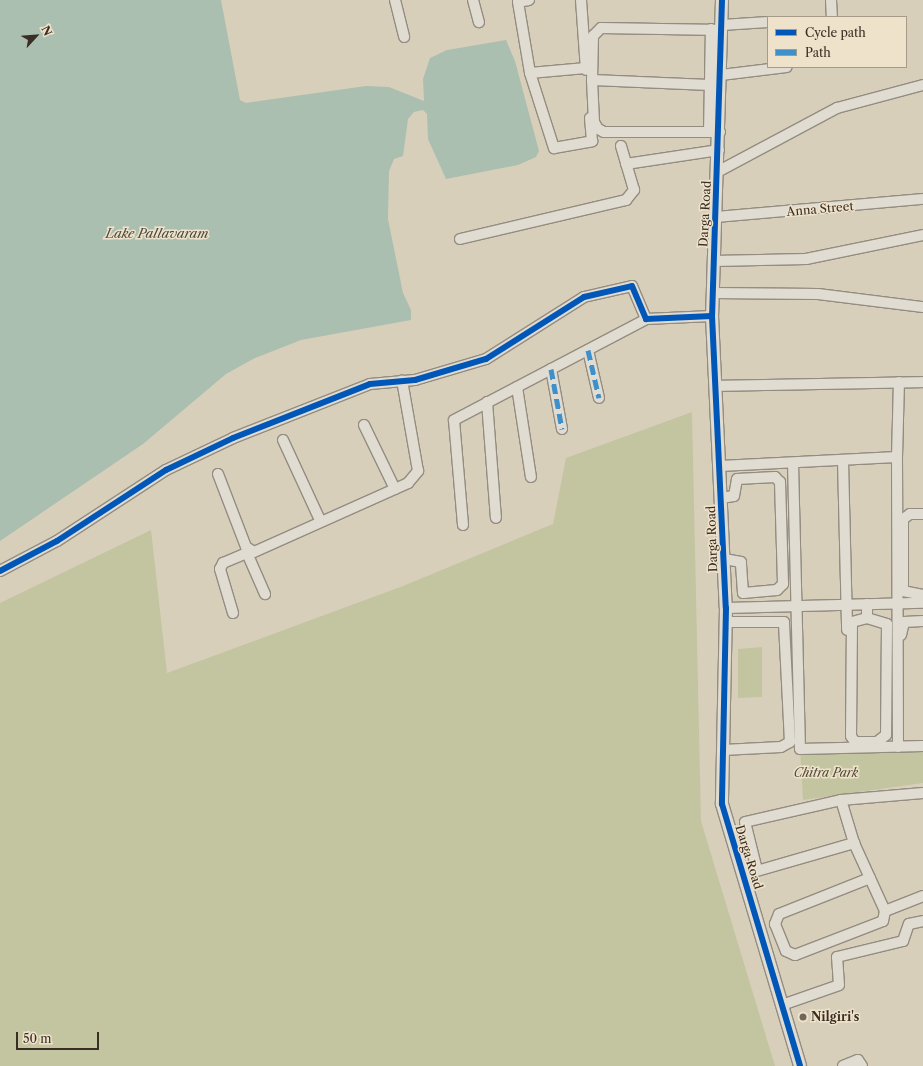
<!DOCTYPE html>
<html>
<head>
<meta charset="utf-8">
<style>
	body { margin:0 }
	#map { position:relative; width:923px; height:1066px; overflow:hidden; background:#d8cfbb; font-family:"Libre Caslon Text",serif }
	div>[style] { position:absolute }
	.green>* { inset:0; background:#c3c5a1 }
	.water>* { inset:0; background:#aabfaf }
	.roads { filter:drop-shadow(1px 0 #938c80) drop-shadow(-1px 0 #938c80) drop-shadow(0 1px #938c80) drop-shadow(0 -1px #938c80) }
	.minor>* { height:10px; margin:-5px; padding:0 5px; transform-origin:5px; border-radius:5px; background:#e0dcd2 }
	.tertiary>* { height:12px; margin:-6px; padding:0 6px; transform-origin:6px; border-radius:6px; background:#e0dcd2 }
	.quiet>* { height:5px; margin-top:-2.5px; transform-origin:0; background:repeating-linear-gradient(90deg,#3e90cb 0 10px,transparent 0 15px) }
	.cycleway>* { height:6px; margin:-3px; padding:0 3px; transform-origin:3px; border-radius:3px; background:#0057b8 }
	.dots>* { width:11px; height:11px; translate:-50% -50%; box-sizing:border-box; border:2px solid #eee2ca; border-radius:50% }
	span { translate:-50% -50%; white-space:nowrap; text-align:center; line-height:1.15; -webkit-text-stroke:3px #eee2ca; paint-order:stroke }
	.street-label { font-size:12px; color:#3a2d24 }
	.park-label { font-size:12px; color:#524a39; font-style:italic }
	.poi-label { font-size:12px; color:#3a2d24; font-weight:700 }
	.left { translate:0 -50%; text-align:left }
	.water-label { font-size:13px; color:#4c493f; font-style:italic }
	.legend { position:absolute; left:767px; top:16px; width:140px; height:52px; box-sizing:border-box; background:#eee2ca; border:1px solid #a69a88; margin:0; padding:5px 7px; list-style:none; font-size:12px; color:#3a2d24 }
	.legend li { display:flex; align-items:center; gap:8px; height:20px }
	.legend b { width:20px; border:1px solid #a69a88 }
	.north { position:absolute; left:16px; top:16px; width:40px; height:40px; -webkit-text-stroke:3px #eee2ca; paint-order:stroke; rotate:64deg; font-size:11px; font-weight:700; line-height:16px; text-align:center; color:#3a2d24 }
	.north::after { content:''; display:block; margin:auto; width:14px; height:18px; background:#3a2d24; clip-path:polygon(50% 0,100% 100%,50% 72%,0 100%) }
	.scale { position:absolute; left:16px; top:1032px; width:83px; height:18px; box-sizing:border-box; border:2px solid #3a2d24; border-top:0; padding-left:5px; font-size:12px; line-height:14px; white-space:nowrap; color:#3a2d24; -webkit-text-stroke:3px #eee2ca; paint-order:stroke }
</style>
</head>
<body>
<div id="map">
	<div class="green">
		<i style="clip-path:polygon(692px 412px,701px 821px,775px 1066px,0 1066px,0 603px,151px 530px,167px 673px,403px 586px,553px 524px,566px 458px)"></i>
		<i style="clip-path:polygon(762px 647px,762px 697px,738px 698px,738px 649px)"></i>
		<i style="clip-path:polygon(923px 746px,923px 783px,803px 800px,800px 749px)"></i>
	</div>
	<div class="water">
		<i style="clip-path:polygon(0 0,221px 0,240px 100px,246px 103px,366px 86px,389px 87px,424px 101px,423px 79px,430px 58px,447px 50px,506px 40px,515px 61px,539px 151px,536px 157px,518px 165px,446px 179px,428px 139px,427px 114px,423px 110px,414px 112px,408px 119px,403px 156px,394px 159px,389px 171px,388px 219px,403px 293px,411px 310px,411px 320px,301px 340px,253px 359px,226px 374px,143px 444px,0 541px)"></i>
	</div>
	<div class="roads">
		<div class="minor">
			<i style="left:395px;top:0;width:38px;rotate:76deg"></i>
			<i style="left:473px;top:0;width:23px;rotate:75deg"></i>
			<i style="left:529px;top:0;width:11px;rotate:170deg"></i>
			<i style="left:518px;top:2px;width:72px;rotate:80.4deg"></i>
			<i style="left:530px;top:73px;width:79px;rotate:72.3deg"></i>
			<i style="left:554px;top:148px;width:39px;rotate:-10deg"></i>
			<i style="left:592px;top:141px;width:23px;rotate:-95deg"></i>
			<i style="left:581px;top:0;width:70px;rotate:85.9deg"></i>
			<i style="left:831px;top:0;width:17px;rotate:87deg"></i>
			<i style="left:722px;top:25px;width:46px;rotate:-3.7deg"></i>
			<i style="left:530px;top:73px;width:56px;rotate:-5.1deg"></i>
			<i style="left:721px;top:75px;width:66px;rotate:-6.9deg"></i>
			<i style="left:592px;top:80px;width:118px;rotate:2.4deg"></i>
			<i style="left:709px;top:132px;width:103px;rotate:-88.9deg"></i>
			<i style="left:720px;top:132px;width:116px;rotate:180deg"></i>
			<i style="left:604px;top:132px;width:7px;rotate:-153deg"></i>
			<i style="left:598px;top:129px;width:8px;rotate:-120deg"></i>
			<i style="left:594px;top:122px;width:42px;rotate:-92.7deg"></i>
			<i style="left:592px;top:80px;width:44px;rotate:-88.7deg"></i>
			<i style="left:593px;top:36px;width:11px;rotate:-45deg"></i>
			<i style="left:601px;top:28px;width:121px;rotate:0.9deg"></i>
			<i style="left:626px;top:164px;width:94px;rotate:-8.6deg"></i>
			<i style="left:719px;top:171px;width:134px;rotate:-28.1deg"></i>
			<i style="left:837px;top:108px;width:89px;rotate:-15deg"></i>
			<i style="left:716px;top:217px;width:208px;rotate:-5deg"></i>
			<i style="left:460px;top:239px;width:171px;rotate:-13.2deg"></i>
			<i style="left:626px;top:200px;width:13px;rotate:-51deg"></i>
			<i style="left:634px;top:190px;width:46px;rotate:-106.5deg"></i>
			<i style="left:714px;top:261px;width:92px;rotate:-1.2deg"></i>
			<i style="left:806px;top:259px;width:119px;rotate:-11.6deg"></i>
			<i style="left:713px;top:293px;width:105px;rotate:0.5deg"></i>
			<i style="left:818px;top:294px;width:106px;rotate:7.1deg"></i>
			<i style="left:588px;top:350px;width:49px;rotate:77.1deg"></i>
			<i style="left:551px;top:369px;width:61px;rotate:79.6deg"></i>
			<i style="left:716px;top:386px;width:207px;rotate:-1.1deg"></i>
			<i style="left:517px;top:387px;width:91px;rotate:81.2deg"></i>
			<i style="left:487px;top:402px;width:116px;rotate:85.6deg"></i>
			<i style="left:364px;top:425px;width:71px;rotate:64.2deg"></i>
			<i style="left:283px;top:440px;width:88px;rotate:65.2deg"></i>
			<i style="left:897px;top:457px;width:75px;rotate:-88.5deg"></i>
			<i style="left:843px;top:461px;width:169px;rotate:88.6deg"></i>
			<i style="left:793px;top:463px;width:286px;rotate:88.6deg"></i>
			<i style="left:800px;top:749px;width:123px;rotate:-1.4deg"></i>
			<i style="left:720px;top:466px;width:177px;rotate:-2.9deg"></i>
			<i style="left:897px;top:457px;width:290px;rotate:89.8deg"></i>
			<i style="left:218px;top:474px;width:78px;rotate:69deg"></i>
			<i style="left:246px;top:547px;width:9px;rotate:32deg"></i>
			<i style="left:254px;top:552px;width:169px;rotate:-24.1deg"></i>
			<i style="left:408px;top:483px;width:16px;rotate:-50deg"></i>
			<i style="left:418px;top:471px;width:92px;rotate:-100deg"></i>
			<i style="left:721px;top:498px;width:13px;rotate:-9deg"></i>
			<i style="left:734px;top:496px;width:17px;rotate:-80deg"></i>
			<i style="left:737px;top:479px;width:38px;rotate:-3deg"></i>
			<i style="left:775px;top:477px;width:7px;rotate:45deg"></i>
			<i style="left:780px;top:482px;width:102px;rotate:88.3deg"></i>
			<i style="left:783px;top:584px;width:8px;rotate:135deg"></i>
			<i style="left:777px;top:590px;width:34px;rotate:175deg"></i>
			<i style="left:743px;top:593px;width:31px;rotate:-94deg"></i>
			<i style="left:741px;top:562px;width:17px;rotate:-170deg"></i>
			<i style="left:923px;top:514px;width:13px;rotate:180deg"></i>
			<i style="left:910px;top:514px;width:9px;rotate:144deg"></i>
			<i style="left:903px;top:519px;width:72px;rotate:90deg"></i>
			<i style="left:903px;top:591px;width:20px;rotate:11deg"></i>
			<i style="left:463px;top:525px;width:105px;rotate:-94.9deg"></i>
			<i style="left:454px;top:420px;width:217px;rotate:-27.7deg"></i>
			<i style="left:247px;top:553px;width:45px;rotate:66.3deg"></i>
			<i style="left:0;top:571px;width:64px;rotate:-27.8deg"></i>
			<i style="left:57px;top:541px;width:130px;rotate:-33.1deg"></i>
			<i style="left:166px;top:470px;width:74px;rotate:-25.5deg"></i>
			<i style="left:233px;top:438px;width:147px;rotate:-21.5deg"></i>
			<i style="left:370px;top:384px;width:45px;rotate:-5.1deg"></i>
			<i style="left:415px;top:380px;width:74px;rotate:-16.5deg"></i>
			<i style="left:486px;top:359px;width:116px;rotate:-32.3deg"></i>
			<i style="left:584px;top:297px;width:49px;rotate:-12.9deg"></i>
			<i style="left:632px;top:286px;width:36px;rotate:67deg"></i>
			<i style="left:646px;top:319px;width:66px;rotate:-2.6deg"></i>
			<i style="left:867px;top:604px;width:14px;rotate:90deg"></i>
			<i style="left:867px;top:618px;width:21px;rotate:17deg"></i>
			<i style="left:887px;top:624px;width:111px;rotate:90.5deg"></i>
			<i style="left:886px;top:735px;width:11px;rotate:142deg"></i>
			<i style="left:877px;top:742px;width:22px;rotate:180deg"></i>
			<i style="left:855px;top:742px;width:7px;rotate:-124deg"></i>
			<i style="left:851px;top:736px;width:114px;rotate:-89.5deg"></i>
			<i style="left:852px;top:622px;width:16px;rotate:-15deg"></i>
			<i style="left:726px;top:608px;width:197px;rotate:-1.5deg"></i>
			<i style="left:233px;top:613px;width:46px;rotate:-106.5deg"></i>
			<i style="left:220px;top:569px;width:7px;rotate:-63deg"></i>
			<i style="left:223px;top:563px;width:30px;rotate:-23deg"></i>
			<i style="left:901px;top:635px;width:13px;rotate:-77deg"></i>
			<i style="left:904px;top:622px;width:19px;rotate:-3deg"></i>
			<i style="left:723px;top:750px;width:58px;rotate:-3deg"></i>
			<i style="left:781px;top:747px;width:10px;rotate:-29deg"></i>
			<i style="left:790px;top:742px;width:120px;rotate:-92.9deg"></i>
			<i style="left:784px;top:622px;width:58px;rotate:180deg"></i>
			<i style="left:854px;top:843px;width:45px;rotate:-106.8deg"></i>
			<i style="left:841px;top:800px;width:82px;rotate:-4.9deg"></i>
			<i style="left:757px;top:870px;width:49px;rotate:-104deg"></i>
			<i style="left:745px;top:822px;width:98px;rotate:-12.9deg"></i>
			<i style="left:743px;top:875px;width:116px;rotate:-16.1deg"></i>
			<i style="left:854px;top:843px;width:75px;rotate:65.5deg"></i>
			<i style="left:885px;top:911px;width:41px;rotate:-21.5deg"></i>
			<i style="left:870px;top:878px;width:98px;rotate:158.4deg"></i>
			<i style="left:779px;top:914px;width:11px;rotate:112deg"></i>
			<i style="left:775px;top:924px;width:29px;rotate:68deg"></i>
			<i style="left:786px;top:951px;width:10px;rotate:24deg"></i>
			<i style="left:795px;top:955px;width:94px;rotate:-21.1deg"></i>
			<i style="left:883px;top:921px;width:10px;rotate:-79deg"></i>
			<i style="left:782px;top:1005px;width:60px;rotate:-19.3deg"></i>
			<i style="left:839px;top:985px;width:28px;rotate:-94deg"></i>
			<i style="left:837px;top:957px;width:68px;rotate:-13.6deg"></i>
			<i style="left:903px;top:941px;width:18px;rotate:-71deg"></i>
			<i style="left:909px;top:924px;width:14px;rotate:-12deg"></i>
			<i style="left:843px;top:1066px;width:16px;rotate:-22deg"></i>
			<i style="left:858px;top:1060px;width:7px;rotate:56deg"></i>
		</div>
		<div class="tertiary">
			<i style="left:722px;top:0;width:316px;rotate:91.8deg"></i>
			<i style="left:712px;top:316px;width:292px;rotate:87.3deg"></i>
			<i style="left:726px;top:608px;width:196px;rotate:91.2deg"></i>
			<i style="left:722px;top:804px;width:273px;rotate:73.4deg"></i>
		</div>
	</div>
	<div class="quiet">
		<i style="left:588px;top:350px;width:49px;rotate:77.1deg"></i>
		<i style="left:551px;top:369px;width:61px;rotate:79.6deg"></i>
	</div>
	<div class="cycleway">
		<i style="left:722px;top:0;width:316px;rotate:91.8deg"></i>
		<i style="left:712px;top:316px;width:292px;rotate:87.3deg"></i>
		<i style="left:726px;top:608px;width:196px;rotate:91.2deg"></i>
		<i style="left:722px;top:804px;width:273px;rotate:73.4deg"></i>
		<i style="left:0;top:571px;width:64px;rotate:-27.8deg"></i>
		<i style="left:57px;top:541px;width:130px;rotate:-33.1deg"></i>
		<i style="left:166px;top:470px;width:74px;rotate:-25.5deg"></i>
		<i style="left:233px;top:438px;width:147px;rotate:-21.5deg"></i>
		<i style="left:370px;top:384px;width:45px;rotate:-5.1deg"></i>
		<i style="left:415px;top:380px;width:74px;rotate:-16.5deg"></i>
		<i style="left:486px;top:359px;width:116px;rotate:-32.3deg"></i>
		<i style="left:584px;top:297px;width:49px;rotate:-12.9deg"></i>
		<i style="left:632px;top:286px;width:36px;rotate:67deg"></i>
		<i style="left:646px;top:319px;width:66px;rotate:-2.6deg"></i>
	</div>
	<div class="dots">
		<i style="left:803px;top:1017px;background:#716659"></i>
	</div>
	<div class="street-label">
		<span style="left:820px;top:209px;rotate:-5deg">Anna Street</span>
		<span style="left:705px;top:214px;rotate:-87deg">Darga Road</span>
		<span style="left:712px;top:539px;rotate:-92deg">Darga Road</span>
		<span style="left:749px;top:857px;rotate:73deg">Darga Road</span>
	</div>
	<div class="park-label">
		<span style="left:826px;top:773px">Chitra Park</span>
	</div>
	<div class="poi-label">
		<span class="left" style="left:811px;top:1017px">Nilgiri's</span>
	</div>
	<div class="water-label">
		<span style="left:157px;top:233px">Lake Pallavaram</span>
	</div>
	<ul class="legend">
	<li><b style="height:5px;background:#0057b8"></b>Cycle path</li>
	<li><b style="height:5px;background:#3e90cb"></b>Path</li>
	</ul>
	<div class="north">N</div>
	<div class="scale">50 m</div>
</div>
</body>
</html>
